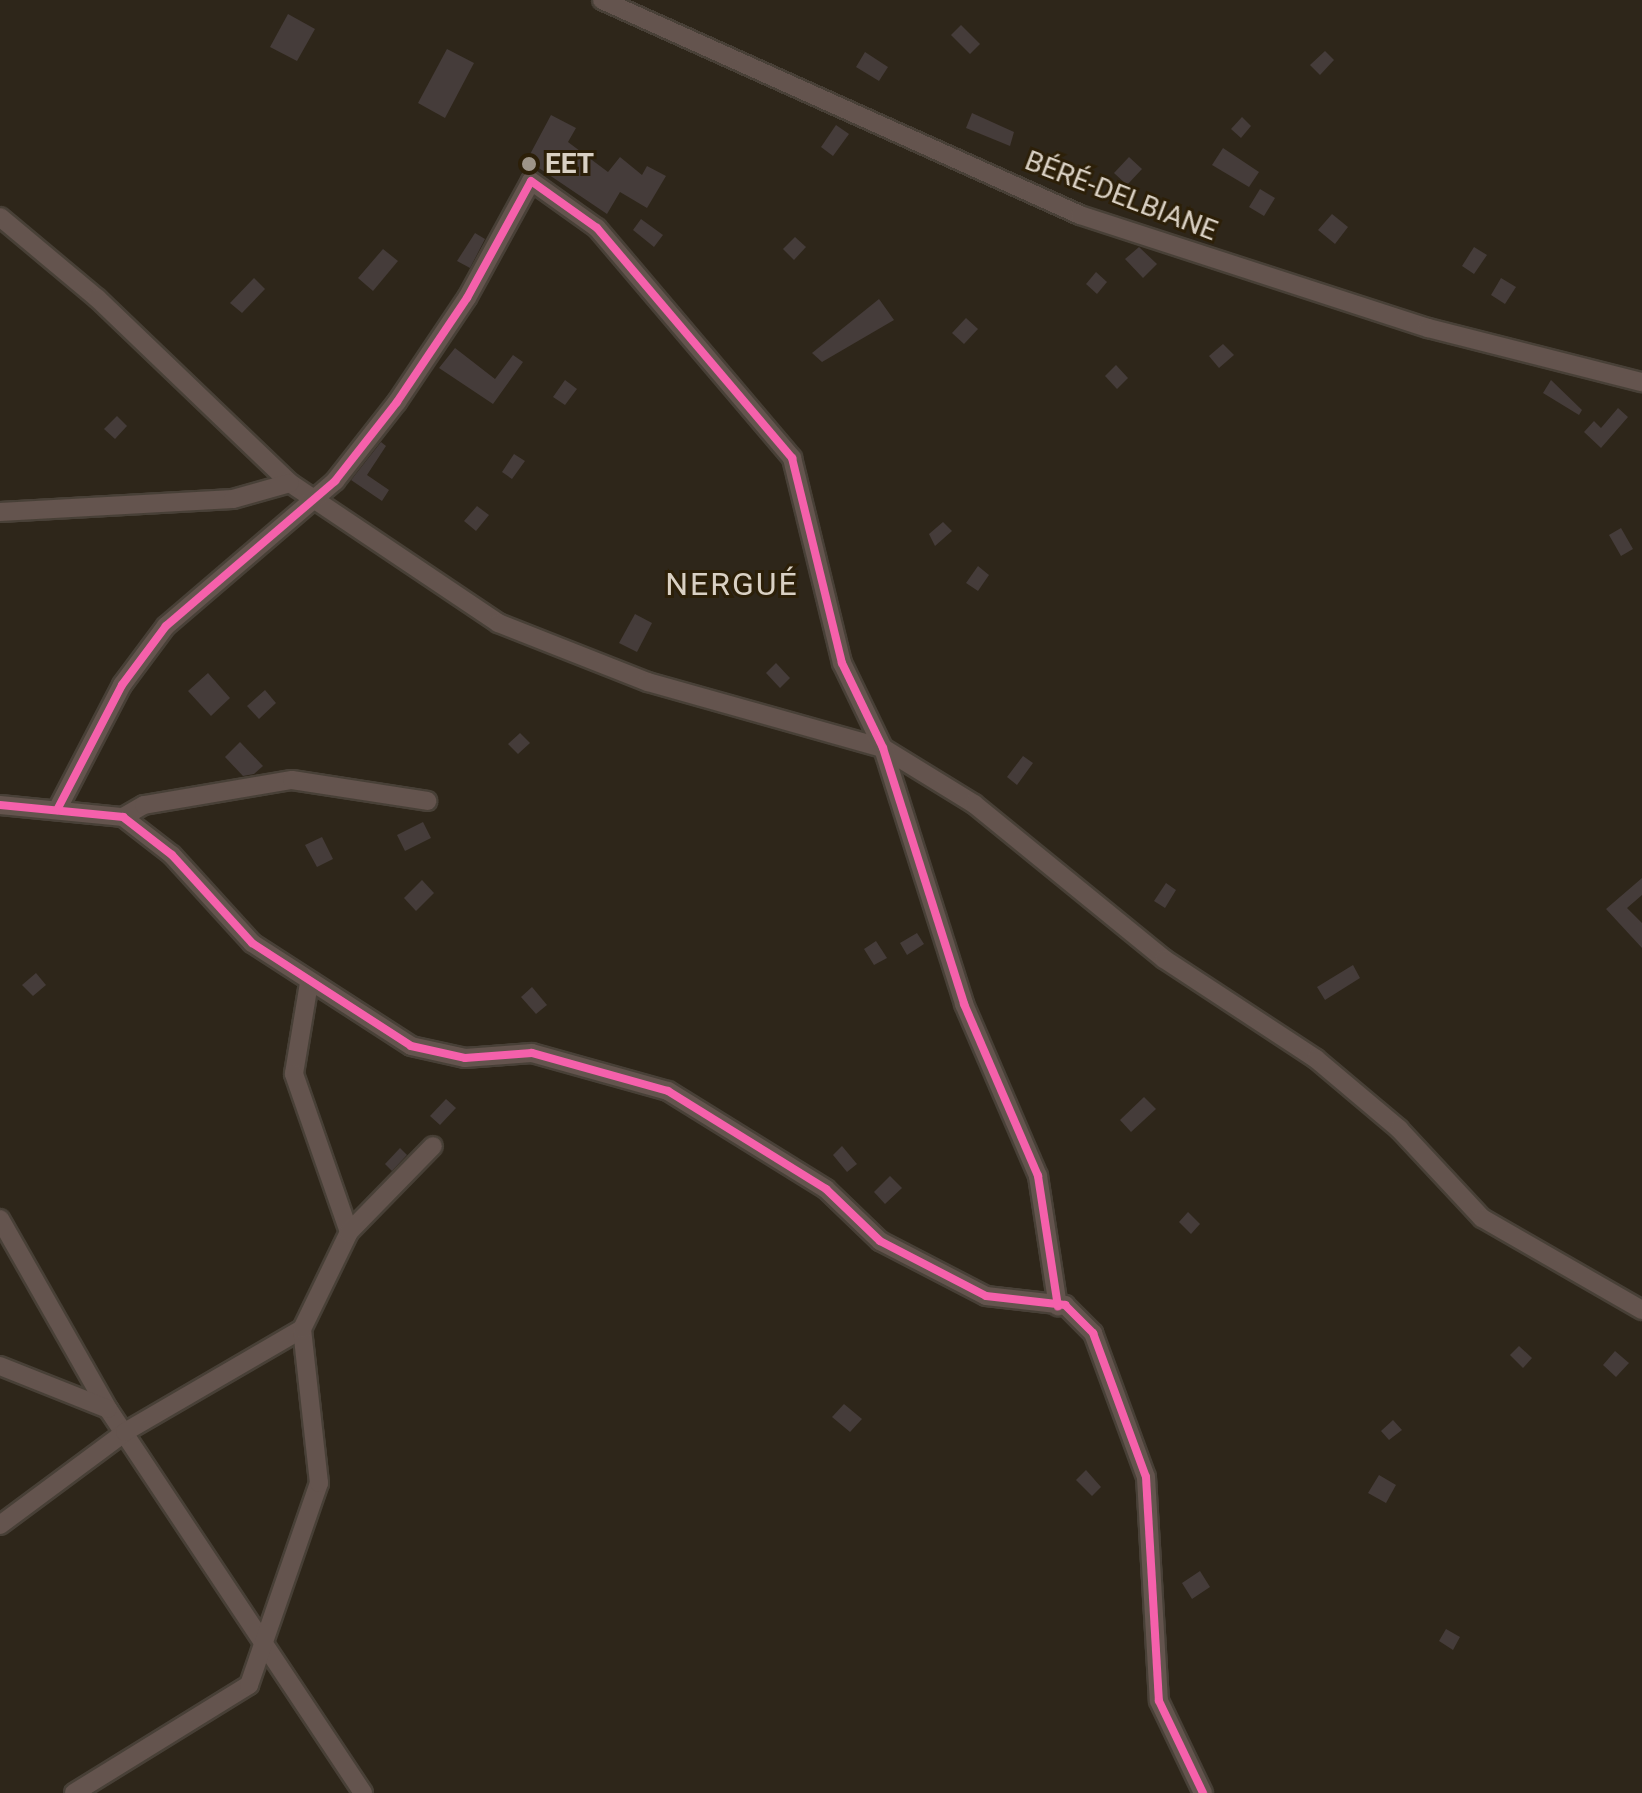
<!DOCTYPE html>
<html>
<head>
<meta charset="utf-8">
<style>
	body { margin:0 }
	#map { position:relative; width:1642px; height:1793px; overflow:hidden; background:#2e261a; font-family:Roboto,sans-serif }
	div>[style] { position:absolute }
	.building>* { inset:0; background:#453c3a }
	.roads { filter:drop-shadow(2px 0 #484037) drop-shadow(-2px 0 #484037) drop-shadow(0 2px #484037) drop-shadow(0 -2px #484037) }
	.minor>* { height:18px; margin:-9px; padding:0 9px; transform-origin:9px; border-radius:9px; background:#64544e }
	.cycleway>* { height:8px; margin:-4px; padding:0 4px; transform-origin:4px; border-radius:4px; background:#f560ab }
	.dots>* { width:22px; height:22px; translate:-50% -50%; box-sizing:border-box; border:4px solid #2c1f08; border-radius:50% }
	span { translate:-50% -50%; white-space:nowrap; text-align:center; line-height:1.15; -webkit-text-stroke:6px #2c1f08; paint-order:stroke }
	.poi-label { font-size:28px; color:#d9d0c3; font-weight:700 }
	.left { translate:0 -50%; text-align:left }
	.street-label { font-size:28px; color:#d9d0c3 }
	.quarter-label { font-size:32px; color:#d9d0c3; letter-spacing:2px }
</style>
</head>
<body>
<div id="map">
	<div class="building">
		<i style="clip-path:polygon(288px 14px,315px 29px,297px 61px,270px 47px)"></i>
		<i style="clip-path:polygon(961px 25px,980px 44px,970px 54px,951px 35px)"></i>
		<i style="clip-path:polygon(447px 49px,474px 63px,445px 118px,418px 103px)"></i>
		<i style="clip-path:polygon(1325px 51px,1334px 60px,1320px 75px,1310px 65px)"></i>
		<i style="clip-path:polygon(865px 52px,888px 67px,879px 81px,856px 67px)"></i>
		<i style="clip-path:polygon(972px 113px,1014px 132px,1010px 146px,966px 128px)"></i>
		<i style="clip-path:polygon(551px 115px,576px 128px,568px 142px,608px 172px,620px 157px,642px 175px,647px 166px,666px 176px,647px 208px,620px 192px,607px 214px,527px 160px)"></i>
		<i style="clip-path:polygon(1242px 117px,1251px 126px,1241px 138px,1231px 129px)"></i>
		<i style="clip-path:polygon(836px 125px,849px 134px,833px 156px,821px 147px)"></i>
		<i style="clip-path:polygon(1223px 148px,1259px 172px,1249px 187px,1212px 165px)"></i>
		<i style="clip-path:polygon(1129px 157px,1142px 169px,1127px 185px,1114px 173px)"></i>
		<i style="clip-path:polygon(1260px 189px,1275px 198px,1264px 216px,1249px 207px)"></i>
		<i style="clip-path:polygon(1332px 214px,1348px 227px,1335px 244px,1318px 230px)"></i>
		<i style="clip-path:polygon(641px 219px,663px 235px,654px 247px,633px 230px)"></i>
		<i style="clip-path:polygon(475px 233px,485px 239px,470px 268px,457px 261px)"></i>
		<i style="clip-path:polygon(795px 237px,806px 247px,794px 260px,783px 249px)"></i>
		<i style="clip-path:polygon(1139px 247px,1157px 264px,1143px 278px,1125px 259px)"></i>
		<i style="clip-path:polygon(1474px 247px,1487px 255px,1474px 274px,1462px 266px)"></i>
		<i style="clip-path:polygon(383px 249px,398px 261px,373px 291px,358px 278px)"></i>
		<i style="clip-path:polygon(1096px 272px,1107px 282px,1097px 294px,1086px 284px)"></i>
		<i style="clip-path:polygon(254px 278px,265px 289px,242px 313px,230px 303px)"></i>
		<i style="clip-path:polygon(1501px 278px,1516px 287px,1505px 304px,1491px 295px)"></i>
		<i style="clip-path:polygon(879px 299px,894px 320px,822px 362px,812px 353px)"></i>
		<i style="clip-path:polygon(966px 318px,978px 329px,964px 344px,952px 333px)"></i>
		<i style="clip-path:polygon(1223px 344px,1234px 355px,1219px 368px,1209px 356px)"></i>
		<i style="clip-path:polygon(455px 348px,495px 379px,513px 355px,523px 362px,493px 404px,439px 368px)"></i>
		<i style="clip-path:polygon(1116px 365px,1128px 378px,1117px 389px,1105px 376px)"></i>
		<i style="clip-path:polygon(565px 380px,577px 389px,565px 405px,553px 397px)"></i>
		<i style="clip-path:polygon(1551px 380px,1582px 410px,1579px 415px,1543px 393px)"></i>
		<i style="clip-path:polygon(1618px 408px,1628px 417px,1601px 448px,1584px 432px,1594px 421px,1601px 428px)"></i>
		<i style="clip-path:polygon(117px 416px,127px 426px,115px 439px,104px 429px)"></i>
		<i style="clip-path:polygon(381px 442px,386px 446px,367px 475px,389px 490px,382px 501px,351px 480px)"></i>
		<i style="clip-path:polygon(514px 454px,525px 461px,512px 479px,502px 472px)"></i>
		<i style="clip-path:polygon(477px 506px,489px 515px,476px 531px,464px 521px)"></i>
		<i style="clip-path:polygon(943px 522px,952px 531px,935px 546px,929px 534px)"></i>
		<i style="clip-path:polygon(1621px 528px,1633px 549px,1621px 556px,1609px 535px)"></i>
		<i style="clip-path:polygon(978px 566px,989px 575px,978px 591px,966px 583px)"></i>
		<i style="clip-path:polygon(635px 614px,652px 623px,637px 652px,619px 643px)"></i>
		<i style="clip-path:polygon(776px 663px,790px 678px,780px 688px,766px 673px)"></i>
		<i style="clip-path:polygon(208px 673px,230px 698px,211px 716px,188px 691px)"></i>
		<i style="clip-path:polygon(265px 690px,276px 703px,259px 719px,247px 706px)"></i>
		<i style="clip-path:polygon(520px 733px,530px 743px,518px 754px,508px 744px)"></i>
		<i style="clip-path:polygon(240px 742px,263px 766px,254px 774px,243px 776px,225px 757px)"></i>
		<i style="clip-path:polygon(1023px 756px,1033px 763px,1017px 785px,1007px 777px)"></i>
		<i style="clip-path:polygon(423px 822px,431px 838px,405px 851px,397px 835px)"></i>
		<i style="clip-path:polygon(322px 837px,333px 859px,317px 867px,305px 845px)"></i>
		<i style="clip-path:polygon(1642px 878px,1642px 895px,1627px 908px,1642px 923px,1642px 948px,1606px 909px)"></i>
		<i style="clip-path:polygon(422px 880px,434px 893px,416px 911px,404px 898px)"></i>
		<i style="clip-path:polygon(1166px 883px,1176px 890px,1165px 908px,1154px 901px)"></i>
		<i style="clip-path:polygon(917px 933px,924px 944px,907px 955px,900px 943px)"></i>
		<i style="clip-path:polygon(876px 941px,887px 958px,874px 965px,864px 949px)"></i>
		<i style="clip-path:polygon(1353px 965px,1360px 978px,1325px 1000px,1317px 987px)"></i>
		<i style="clip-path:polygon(36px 973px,46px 985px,33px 996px,22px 985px)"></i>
		<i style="clip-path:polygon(532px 987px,547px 1005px,536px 1014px,521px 997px)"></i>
		<i style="clip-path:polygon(1144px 1097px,1156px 1109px,1131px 1132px,1120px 1120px)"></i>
		<i style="clip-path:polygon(446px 1099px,456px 1108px,440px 1125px,430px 1116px)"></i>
		<i style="clip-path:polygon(842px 1146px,857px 1164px,847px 1172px,833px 1155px)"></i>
		<i style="clip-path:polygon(400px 1148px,407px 1155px,392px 1171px,385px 1164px)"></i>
		<i style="clip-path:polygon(890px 1176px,902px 1188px,885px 1204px,874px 1192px)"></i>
		<i style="clip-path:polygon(1188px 1212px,1200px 1224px,1191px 1234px,1179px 1222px)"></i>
		<i style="clip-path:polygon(1519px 1346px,1532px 1358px,1523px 1368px,1510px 1355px)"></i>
		<i style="clip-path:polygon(1615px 1351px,1629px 1363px,1616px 1377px,1603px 1365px)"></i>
		<i style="clip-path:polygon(844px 1404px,862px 1419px,850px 1432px,832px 1417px)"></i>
		<i style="clip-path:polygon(1393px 1420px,1402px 1430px,1389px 1440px,1381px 1431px)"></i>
		<i style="clip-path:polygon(1086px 1470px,1101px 1487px,1092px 1496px,1076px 1480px)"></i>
		<i style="clip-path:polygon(1379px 1475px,1396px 1485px,1386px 1503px,1368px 1493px)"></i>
		<i style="clip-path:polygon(1200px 1571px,1210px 1587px,1192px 1599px,1182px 1583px)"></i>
		<i style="clip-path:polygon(1446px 1629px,1460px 1637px,1453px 1650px,1439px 1641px)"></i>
	</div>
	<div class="roads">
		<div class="minor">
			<i style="left:602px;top:0;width:524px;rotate:24.22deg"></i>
			<i style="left:1080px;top:215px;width:366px;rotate:18deg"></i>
			<i style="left:1428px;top:328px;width:221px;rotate:14.2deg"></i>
			<i style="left:0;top:217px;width:126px;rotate:39.9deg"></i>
			<i style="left:97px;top:298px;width:267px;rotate:43.8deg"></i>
			<i style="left:290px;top:483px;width:251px;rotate:33.9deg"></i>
			<i style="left:498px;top:623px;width:161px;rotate:21.5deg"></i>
			<i style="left:648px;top:682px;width:244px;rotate:15.7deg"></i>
			<i style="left:883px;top:748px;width:107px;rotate:31.6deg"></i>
			<i style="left:974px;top:804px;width:245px;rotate:39.2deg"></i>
			<i style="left:1164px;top:959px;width:182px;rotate:33.3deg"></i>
			<i style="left:1316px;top:1059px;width:109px;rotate:40.1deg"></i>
			<i style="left:1399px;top:1129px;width:122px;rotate:47deg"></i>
			<i style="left:1482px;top:1218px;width:185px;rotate:29.9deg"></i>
			<i style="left:0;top:512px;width:233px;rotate:-3.2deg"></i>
			<i style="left:233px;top:499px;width:59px;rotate:-15.7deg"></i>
			<i style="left:0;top:805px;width:124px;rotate:5.6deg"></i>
			<i style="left:123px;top:817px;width:62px;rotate:37.8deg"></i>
			<i style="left:172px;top:855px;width:119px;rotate:47.7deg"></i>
			<i style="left:252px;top:943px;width:189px;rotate:32.9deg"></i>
			<i style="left:411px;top:1046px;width:55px;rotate:12.5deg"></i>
			<i style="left:465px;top:1058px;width:67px;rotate:-4.3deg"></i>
			<i style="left:532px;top:1053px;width:141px;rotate:15.6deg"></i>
			<i style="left:668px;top:1091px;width:186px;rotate:31.8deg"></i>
			<i style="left:826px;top:1189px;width:75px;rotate:43.9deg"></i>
			<i style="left:880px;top:1241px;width:119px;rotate:27.4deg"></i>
			<i style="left:986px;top:1296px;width:80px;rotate:6.5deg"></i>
			<i style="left:1065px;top:1305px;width:40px;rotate:45deg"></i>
			<i style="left:1093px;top:1333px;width:153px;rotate:69.8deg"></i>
			<i style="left:1146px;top:1477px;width:224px;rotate:86.7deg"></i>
			<i style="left:1159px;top:1701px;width:102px;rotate:64.4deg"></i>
			<i style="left:57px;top:810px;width:141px;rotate:-62.5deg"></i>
			<i style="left:122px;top:685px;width:74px;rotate:-53.3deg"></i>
			<i style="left:166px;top:626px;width:223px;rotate:-40.6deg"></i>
			<i style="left:335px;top:481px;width:100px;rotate:-51.9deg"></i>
			<i style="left:397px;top:402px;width:125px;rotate:-56.1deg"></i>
			<i style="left:467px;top:298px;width:133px;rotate:-61.3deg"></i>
			<i style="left:531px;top:181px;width:81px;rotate:35.5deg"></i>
			<i style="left:597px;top:228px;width:302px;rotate:49.7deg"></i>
			<i style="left:792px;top:458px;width:211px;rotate:76.3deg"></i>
			<i style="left:842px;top:663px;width:94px;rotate:64.2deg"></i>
			<i style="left:883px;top:748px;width:269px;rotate:72.4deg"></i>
			<i style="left:964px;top:1004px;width:187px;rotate:66.7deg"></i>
			<i style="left:1038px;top:1176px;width:132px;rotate:81.3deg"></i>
			<i style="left:123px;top:817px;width:24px;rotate:-30deg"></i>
			<i style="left:144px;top:805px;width:150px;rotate:-9.6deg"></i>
			<i style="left:292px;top:780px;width:137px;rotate:8.8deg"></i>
			<i style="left:309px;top:983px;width:92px;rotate:99.4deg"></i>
			<i style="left:294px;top:1074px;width:167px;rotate:70.8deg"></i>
			<i style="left:0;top:1219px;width:219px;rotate:60.4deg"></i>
			<i style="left:108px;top:1409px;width:461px;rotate:56.4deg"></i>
			<i style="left:0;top:1366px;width:116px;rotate:21.7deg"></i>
			<i style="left:0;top:1525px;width:156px;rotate:-36.6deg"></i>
			<i style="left:125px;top:1432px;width:205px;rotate:-30.2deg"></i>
			<i style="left:74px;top:1793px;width:206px;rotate:-31.7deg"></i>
			<i style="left:249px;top:1685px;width:214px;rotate:-70.9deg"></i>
			<i style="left:319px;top:1483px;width:155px;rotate:-96.3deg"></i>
			<i style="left:302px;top:1329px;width:108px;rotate:-64.1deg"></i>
			<i style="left:349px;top:1232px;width:120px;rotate:-45.7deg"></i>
		</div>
	</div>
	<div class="cycleway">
		<i style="left:0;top:805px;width:124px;rotate:5.6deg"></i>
		<i style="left:123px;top:817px;width:62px;rotate:37.8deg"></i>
		<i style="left:172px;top:855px;width:119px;rotate:47.7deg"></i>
		<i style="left:252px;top:943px;width:189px;rotate:32.9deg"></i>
		<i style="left:411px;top:1046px;width:55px;rotate:12.5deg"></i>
		<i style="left:465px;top:1058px;width:67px;rotate:-4.3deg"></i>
		<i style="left:532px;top:1053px;width:141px;rotate:15.6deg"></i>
		<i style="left:668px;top:1091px;width:186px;rotate:31.8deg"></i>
		<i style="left:826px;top:1189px;width:75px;rotate:43.9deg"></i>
		<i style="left:880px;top:1241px;width:119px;rotate:27.4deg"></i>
		<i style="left:986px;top:1296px;width:80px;rotate:6.5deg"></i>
		<i style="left:1065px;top:1305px;width:40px;rotate:45deg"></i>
		<i style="left:1093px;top:1333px;width:153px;rotate:69.8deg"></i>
		<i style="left:1146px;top:1477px;width:224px;rotate:86.7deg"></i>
		<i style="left:1159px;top:1701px;width:102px;rotate:64.4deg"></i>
		<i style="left:57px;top:810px;width:141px;rotate:-62.5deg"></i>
		<i style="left:122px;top:685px;width:74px;rotate:-53.3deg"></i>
		<i style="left:166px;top:626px;width:223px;rotate:-40.6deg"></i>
		<i style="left:335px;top:481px;width:100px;rotate:-51.9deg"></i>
		<i style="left:397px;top:402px;width:125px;rotate:-56.1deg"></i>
		<i style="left:467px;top:298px;width:133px;rotate:-61.3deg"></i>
		<i style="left:531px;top:181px;width:81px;rotate:35.5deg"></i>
		<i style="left:597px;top:228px;width:302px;rotate:49.7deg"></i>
		<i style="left:792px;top:458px;width:211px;rotate:76.3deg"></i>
		<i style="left:842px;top:663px;width:94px;rotate:64.2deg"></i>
		<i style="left:883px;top:748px;width:269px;rotate:72.4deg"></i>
		<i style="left:964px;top:1004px;width:187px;rotate:66.7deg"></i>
		<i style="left:1038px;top:1176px;width:132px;rotate:81.3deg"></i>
	</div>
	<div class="dots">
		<i style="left:529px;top:164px;background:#9d9488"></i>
	</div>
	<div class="poi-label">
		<span class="left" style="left:545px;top:164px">EET</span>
	</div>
	<div class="street-label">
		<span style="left:1121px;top:196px;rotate:21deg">BÉRÉ-DELBIANE</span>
	</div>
	<div class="quarter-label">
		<span style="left:732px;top:584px">NERGUÉ</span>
	</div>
</div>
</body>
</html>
